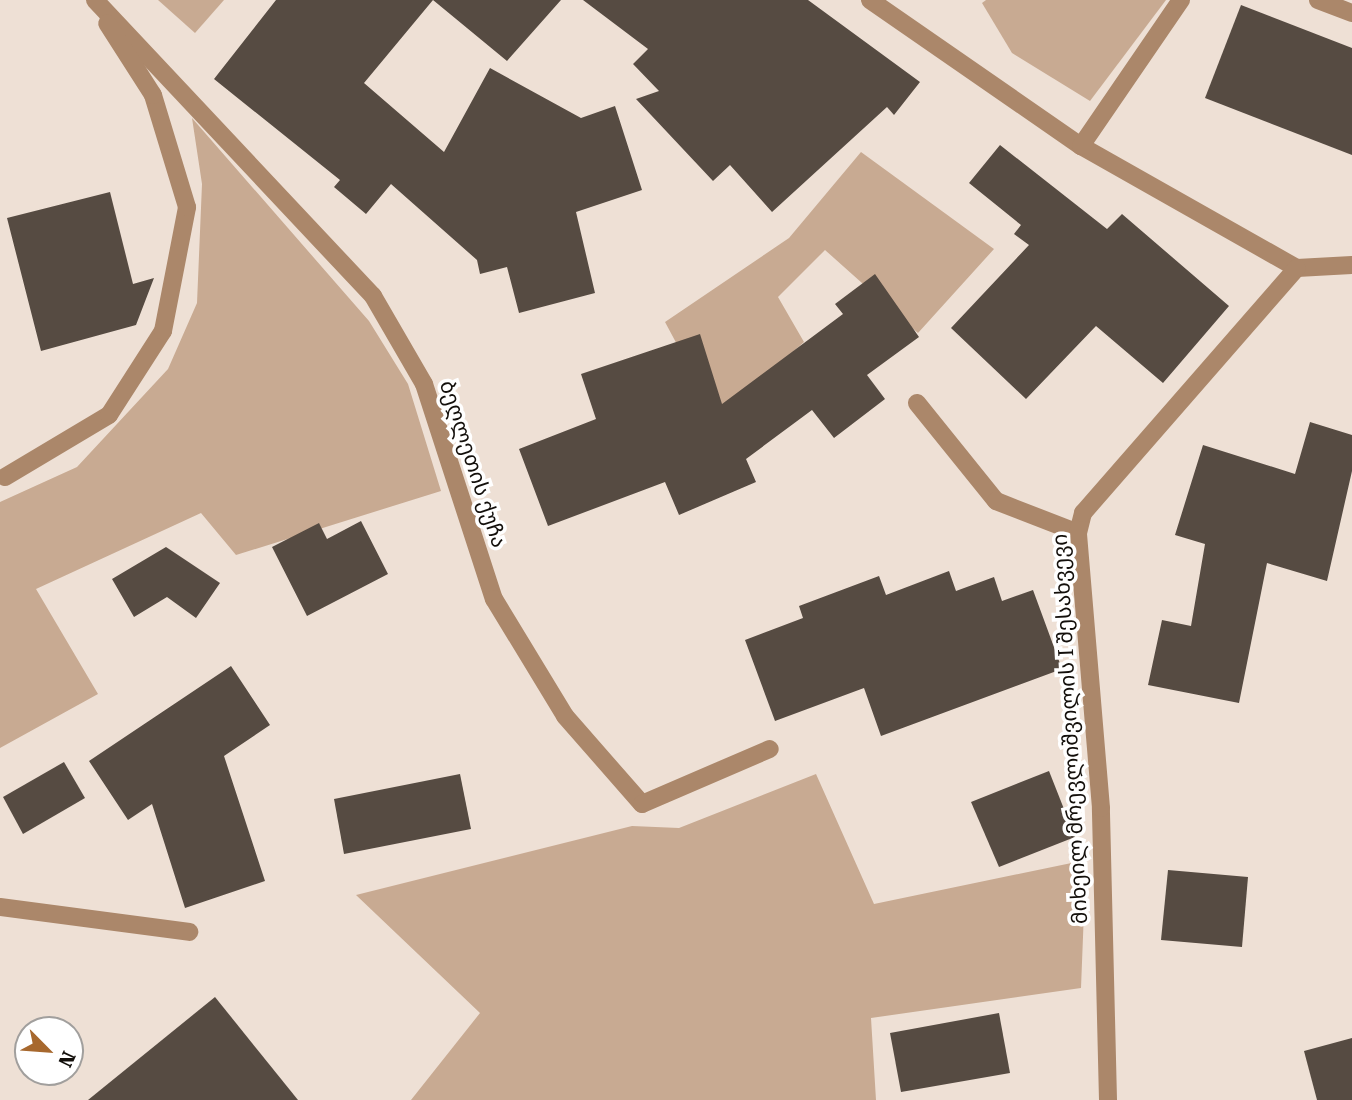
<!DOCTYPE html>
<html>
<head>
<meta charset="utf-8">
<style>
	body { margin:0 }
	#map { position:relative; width:1352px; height:1100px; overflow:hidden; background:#eee0d5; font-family:"Roboto Serif","Noto Sans Georgian",serif }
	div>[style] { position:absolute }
	.green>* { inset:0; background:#c8aa92 }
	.building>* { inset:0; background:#564b42 }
	.minor>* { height:18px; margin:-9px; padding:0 9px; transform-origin:9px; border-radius:9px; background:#ab876a }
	span { translate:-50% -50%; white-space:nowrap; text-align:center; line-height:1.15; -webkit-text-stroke:7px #fff; paint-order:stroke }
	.street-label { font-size:21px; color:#130f0b }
	.north { position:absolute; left:14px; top:1016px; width:70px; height:70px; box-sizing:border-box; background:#fff; border:2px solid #a19f9d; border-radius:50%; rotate:115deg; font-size:19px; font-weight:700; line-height:28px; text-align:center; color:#130f0b }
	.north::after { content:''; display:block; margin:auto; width:24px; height:32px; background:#a7682e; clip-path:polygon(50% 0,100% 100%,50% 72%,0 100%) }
</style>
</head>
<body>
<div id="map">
	<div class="green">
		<i style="clip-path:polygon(158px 0,224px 0,195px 33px)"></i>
		<i style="clip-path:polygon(986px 0,1166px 0,1090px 101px,1012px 53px,982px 3px)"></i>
		<i style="clip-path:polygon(192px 118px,369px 321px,408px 384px,441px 491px,236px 555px,201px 513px,36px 589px,98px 694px,0 748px,0 502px,77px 467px,168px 369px,197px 303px,202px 184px)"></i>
		<i style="clip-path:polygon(861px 152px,994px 249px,918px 333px,825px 250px,778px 297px,804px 342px,717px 419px,665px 322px,789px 238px)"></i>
		<i style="clip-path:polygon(816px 774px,874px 904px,1086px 860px,1081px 988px,871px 1018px,876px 1100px,411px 1100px,480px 1013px,356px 895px,632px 826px,679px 828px)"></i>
	</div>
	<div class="building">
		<i style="clip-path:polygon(276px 0,561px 0,507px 61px,433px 0,364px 83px,444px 152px,490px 68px,581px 118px,615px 106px,642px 190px,576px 212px,595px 293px,519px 313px,507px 267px,480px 274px,477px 260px,391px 184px,366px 214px,334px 187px,340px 180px,214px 79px)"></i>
		<i style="clip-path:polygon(583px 0,808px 0,920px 82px,894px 115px,887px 107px,772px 212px,730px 165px,713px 181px,636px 99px,659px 91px,633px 64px,648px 49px)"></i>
		<i style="clip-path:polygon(1241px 5px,1352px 48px,1352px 155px,1205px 98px)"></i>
		<i style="clip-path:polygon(1000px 145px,1107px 229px,1122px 214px,1229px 306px,1163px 383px,1096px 326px,1026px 399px,951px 328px,1029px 245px,1014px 234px,1021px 225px,969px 183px)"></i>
		<i style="clip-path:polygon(110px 192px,133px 284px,154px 278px,136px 325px,41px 351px,7px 218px)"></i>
		<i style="clip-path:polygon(875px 274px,919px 337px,867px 375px,885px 399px,834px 438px,812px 410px,746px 459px,756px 482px,679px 515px,665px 482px,548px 526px,519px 449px,596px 419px,581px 374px,700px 334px,722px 404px,843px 314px,835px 304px)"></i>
		<i style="clip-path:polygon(1310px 422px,1352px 435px,1352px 471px,1327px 581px,1267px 563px,1239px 703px,1148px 685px,1162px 620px,1191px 626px,1205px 544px,1175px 535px,1203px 445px,1295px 474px)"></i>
		<i style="clip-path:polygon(361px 521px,388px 574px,307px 616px,272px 547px,319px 523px,327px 539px)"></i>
		<i style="clip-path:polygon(166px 547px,220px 583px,196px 618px,167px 597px,134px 617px,112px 579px)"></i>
		<i style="clip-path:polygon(949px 571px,956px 591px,994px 577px,1002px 601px,1033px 590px,1062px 669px,881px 736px,864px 688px,775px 721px,745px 640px,803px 618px,799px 606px,879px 576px,886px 595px)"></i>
		<i style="clip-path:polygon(231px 666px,270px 725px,224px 756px,265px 881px,185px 908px,152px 804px,128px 820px,89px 761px)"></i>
		<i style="clip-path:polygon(64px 762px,85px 798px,23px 834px,3px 797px)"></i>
		<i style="clip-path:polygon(1049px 771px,1075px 837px,999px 867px,971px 802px)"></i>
		<i style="clip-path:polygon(460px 774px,471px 829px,344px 854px,334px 799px)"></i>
		<i style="clip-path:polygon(1168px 870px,1248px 877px,1242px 947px,1161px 940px)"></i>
		<i style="clip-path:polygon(215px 997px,298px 1100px,88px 1100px)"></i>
		<i style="clip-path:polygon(999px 1013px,1010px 1073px,901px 1092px,890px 1033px)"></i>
		<i style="clip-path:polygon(1352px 1038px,1352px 1100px,1317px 1100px,1304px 1051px)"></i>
	</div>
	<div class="minor">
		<i style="left:95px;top:0;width:406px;rotate:46.8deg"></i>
		<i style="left:373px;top:296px;width:102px;rotate:59.9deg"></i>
		<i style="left:424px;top:384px;width:226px;rotate:72deg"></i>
		<i style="left:494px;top:599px;width:137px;rotate:58.7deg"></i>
		<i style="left:565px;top:716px;width:117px;rotate:48.8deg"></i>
		<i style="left:642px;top:804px;width:139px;rotate:-23.3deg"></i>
		<i style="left:870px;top:0;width:257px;rotate:34.7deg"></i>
		<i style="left:1081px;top:146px;width:248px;rotate:29.5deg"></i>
		<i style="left:1297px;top:268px;width:55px;rotate:-3.1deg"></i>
		<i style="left:1318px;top:0;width:36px;rotate:21deg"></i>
		<i style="left:1081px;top:146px;width:177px;rotate:-55.6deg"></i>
		<i style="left:917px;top:403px;width:126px;rotate:51.1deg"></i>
		<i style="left:996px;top:501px;width:88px;rotate:21.3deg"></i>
		<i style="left:5px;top:477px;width:121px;rotate:-30.8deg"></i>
		<i style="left:109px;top:415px;width:100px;rotate:-57.3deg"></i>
		<i style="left:163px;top:331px;width:126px;rotate:-79deg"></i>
		<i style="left:187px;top:207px;width:117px;rotate:-106.9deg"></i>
		<i style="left:153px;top:95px;width:85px;rotate:-122.6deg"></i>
		<i style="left:0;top:907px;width:191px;rotate:7.5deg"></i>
		<i style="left:1108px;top:1100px;width:292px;rotate:-91.4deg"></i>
		<i style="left:1101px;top:808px;width:276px;rotate:-94.8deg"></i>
		<i style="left:1078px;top:533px;width:21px;rotate:-76deg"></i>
		<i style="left:1083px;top:513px;width:325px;rotate:-48.9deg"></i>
	</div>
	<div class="street-label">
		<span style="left:473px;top:464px;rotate:72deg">ბეღლეთის ქუჩა</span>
		<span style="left:1070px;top:729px;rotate:-93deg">მიხეილ მრევლიშვილის I შესახვევი</span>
	</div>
	<div class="north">N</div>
</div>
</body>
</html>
